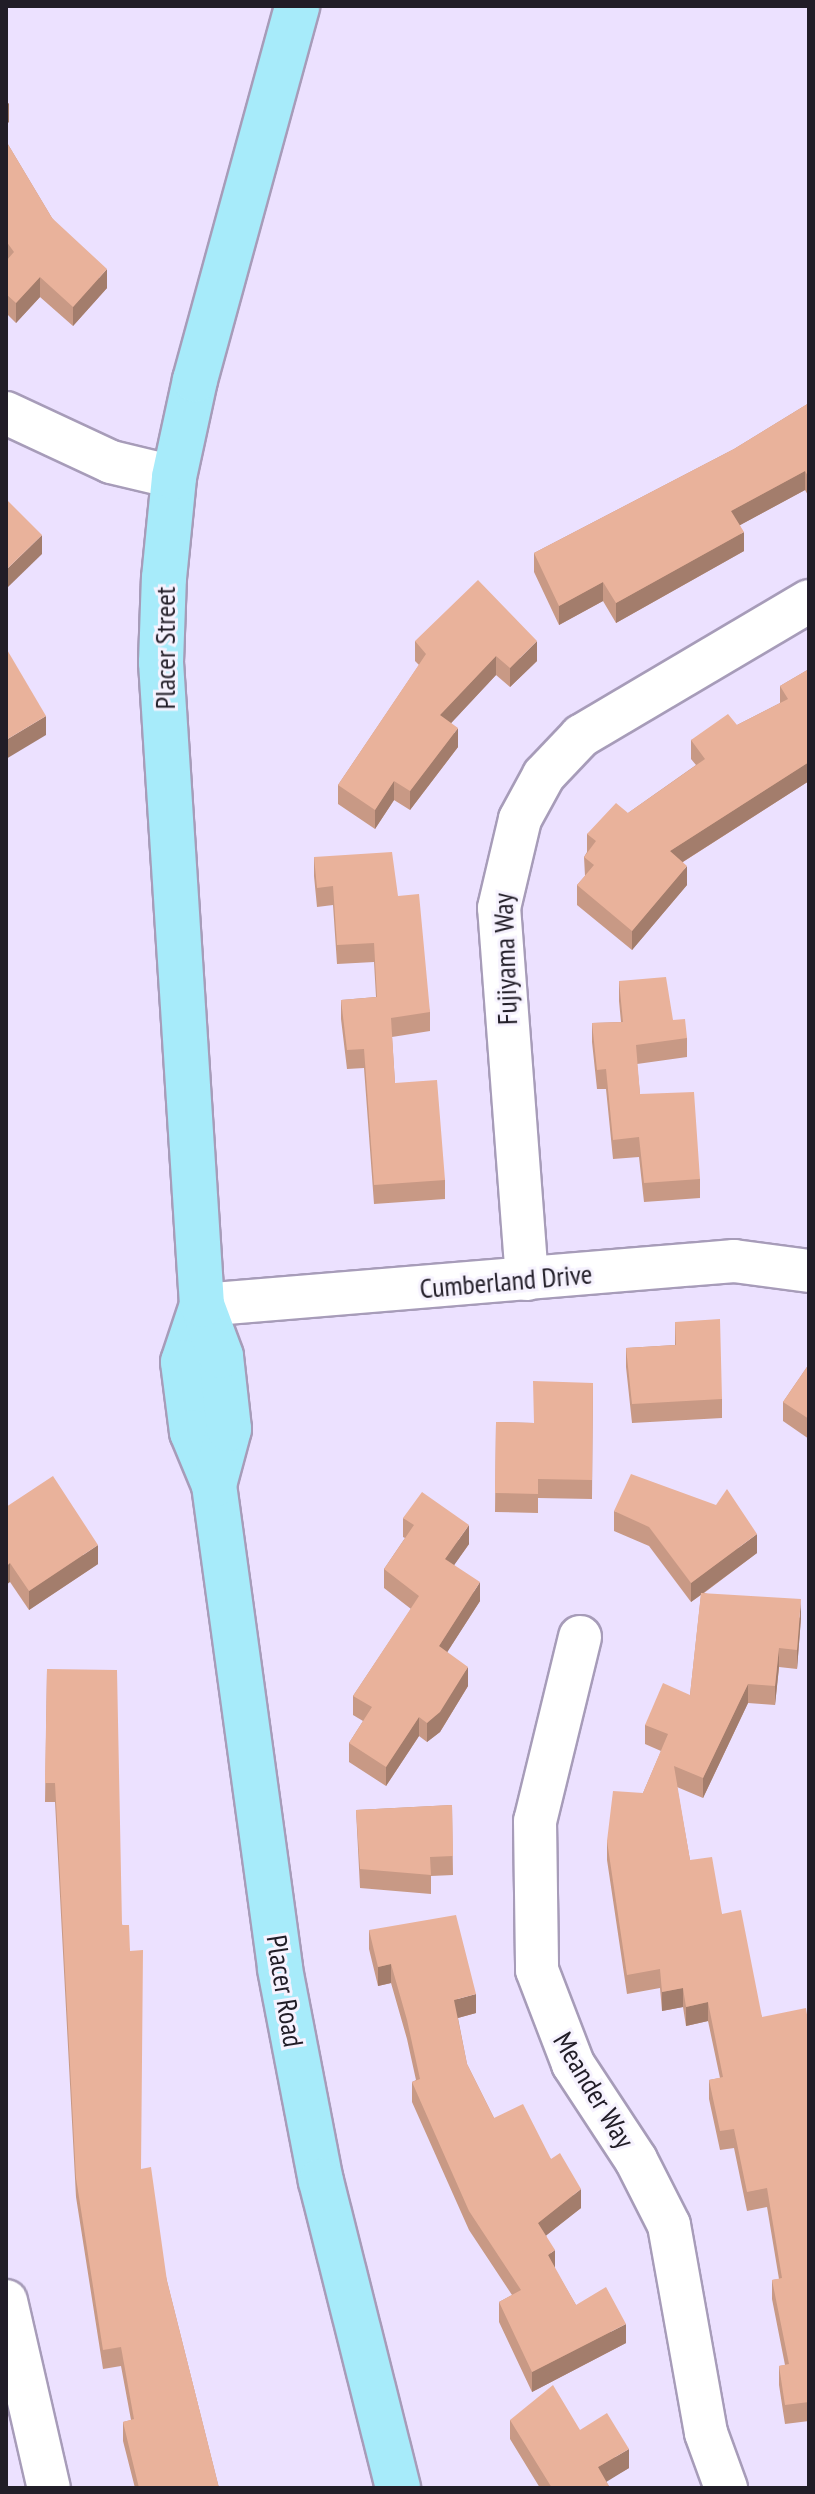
<!DOCTYPE html>
<html>
<head>
<meta charset="utf-8">
<style>
	body { margin:0 }
	#map { position:relative; width:815px; height:2494px; overflow:hidden; background:#ece1ff; font-family:"PT Sans Narrow",sans-serif }
	div>[style] { position:absolute }
	.roads { filter:drop-shadow(2px 0 #a79cb9) drop-shadow(-2px 0 #a79cb9) drop-shadow(0 2px #a79cb9) drop-shadow(0 -2px #a79cb9) }
	.minor>* { height:42px; margin:-21px; padding:0 21px; transform-origin:21px; border-radius:21px; background:#fff }
	.major>* { height:44px; margin:-22px; padding:0 22px; transform-origin:22px; border-radius:22px; background:#a7ebfa }
	.wall>* { inset:0; background:#c89985 }
	.shaded-wall>* { inset:0; background:#a37d6c }
	.building>* { inset:0; background:#e9b29b }
	span { translate:-50% -50%; white-space:nowrap; text-align:center; line-height:1.15; -webkit-text-stroke:6px #f6f2fe; paint-order:stroke }
	.street-label { font-size:28px; color:#211d27 }
	.frame { position:absolute; inset:0; border:8px solid #211d27; pointer-events:none }
</style>
</head>
<body>
<div id="map">
	<div class="roads">
		<div class="minor">
			<i style="left:6px;top:413px;width:116px;rotate:25deg"></i>
			<i style="left:111px;top:462px;width:65px;rotate:13.4deg"></i>
			<i style="left:527px;top:1279px;width:372px;rotate:-94.3deg"></i>
			<i style="left:499px;top:908px;width:91px;rotate:-76.7deg"></i>
			<i style="left:520px;top:819px;width:50px;rotate:-61.4deg"></i>
			<i style="left:544px;top:775px;width:54px;rotate:-46.5deg"></i>
			<i style="left:581px;top:736px;width:265px;rotate:-30.6deg"></i>
			<i style="left:202px;top:1305px;width:534px;rotate:-4.73deg"></i>
			<i style="left:734px;top:1261px;width:76px;rotate:7.6deg"></i>
			<i style="left:580px;top:1637px;width:189px;rotate:103.7deg"></i>
			<i style="left:535px;top:1821px;width:149px;rotate:89.2deg"></i>
			<i style="left:537px;top:1970px;width:101px;rotate:69deg"></i>
			<i style="left:573px;top:2064px;width:115px;rotate:56.7deg"></i>
			<i style="left:636px;top:2160px;width:73px;rotate:63.1deg"></i>
			<i style="left:669px;top:2225px;width:211px;rotate:79.9deg"></i>
			<i style="left:706px;top:2433px;width:59px;rotate:70deg"></i>
			<i style="left:6px;top:2301px;width:192px;rotate:77.1deg"></i>
		</div>
		<div class="major">
			<i style="left:202px;top:1305px;width:60px;rotate:108.4deg"></i>
			<i style="left:183px;top:1362px;width:71px;rotate:82.7deg"></i>
			<i style="left:192px;top:1432px;width:57px;rotate:67.5deg"></i>
			<i style="left:214px;top:1485px;width:488px;rotate:82.2deg"></i>
			<i style="left:280px;top:1969px;width:216px;rotate:79.1deg"></i>
			<i style="left:321px;top:2181px;width:317px;rotate:75.9deg"></i>
			<i style="left:214px;top:1485px;width:58px;rotate:-75deg"></i>
			<i style="left:229px;top:1429px;width:73px;rotate:-96.3deg"></i>
			<i style="left:221px;top:1356px;width:54px;rotate:-110.4deg"></i>
			<i style="left:202px;top:1305px;width:644px;rotate:-93.65deg"></i>
			<i style="left:161px;top:662px;width:84px;rotate:-88deg"></i>
			<i style="left:164px;top:578px;width:101px;rotate:-84.3deg"></i>
			<i style="left:174px;top:477px;width:99px;rotate:-77.8deg"></i>
			<i style="left:195px;top:380px;width:388px;rotate:-74.7deg"></i>
		</div>
	</div>
	<div class="wall">
		<i style="clip-path:polygon(6px 141px,52px 218px,107px 288px,73px 326px,40px 297px,16px 323px,6px 313px)"></i>
		<i style="clip-path:polygon(809px 403px,809px 497px,805px 490px,740px 525px,744px 551px,616px 623px,603px 601px,559px 625px,534px 572px,534px 553px,734px 449px)"></i>
		<i style="clip-path:polygon(415px 641px,537px 661px,510px 687px,496px 675px,451px 723px,458px 747px,410px 810px,394px 800px,375px 829px,338px 804px,338px 785px,419px 665px,415px 661px)"></i>
		<i style="clip-path:polygon(809px 669px,809px 781px,683px 862px,687px 885px,632px 950px,577px 905px,577px 885px,585px 876px,584px 857px,587px 852px,587px 834px,628px 813px,696px 765px,691px 759px,691px 740px,737px 725px,780px 703px,780px 686px)"></i>
		<i style="clip-path:polygon(314px 857px,398px 896px,430px 1012px,430px 1031px,392px 1037px,395px 1083px,445px 1180px,445px 1199px,374px 1204px,364px 1068px,347px 1069px,341px 1019px,341px 1000px,376px 997px,374px 962px,337px 964px,333px 905px,317px 907px,314px 876px)"></i>
		<i style="clip-path:polygon(619px 981px,673px 1020px,687px 1038px,687px 1057px,637px 1064px,640px 1094px,700px 1179px,700px 1198px,644px 1202px,639px 1157px,613px 1159px,606px 1089px,597px 1089px,592px 1042px,592px 1023px,621px 1022px,619px 1001px)"></i>
		<i style="clip-path:polygon(809px 1146px,809px 1168px,808px 1167px,808px 1148px)"></i>
		<i style="clip-path:polygon(675px 1322px,722px 1399px,722px 1418px,632px 1423px,626px 1367px,626px 1348px,675px 1345px)"></i>
		<i style="clip-path:polygon(809px 1364px,809px 1439px,783px 1421px,783px 1402px)"></i>
		<i style="clip-path:polygon(593px 1383px,592px 1499px,538px 1498px,538px 1513px,495px 1512px,496px 1422px,534px 1423px)"></i>
		<i style="clip-path:polygon(6px 1507px,98px 1564px,29px 1610px,10px 1582px)"></i>
		<i style="clip-path:polygon(614px 1511px,757px 1553px,704px 1593px,801px 1618px,797px 1669px,779px 1667px,775px 1705px,748px 1703px,703px 1798px,677px 1787px,690px 1860px,722px 1914px,762px 2017px,809px 2028px,809px 2421px,785px 2424px,779px 2385px,779px 2366px,785px 2365px,772px 2299px,772px 2280px,779px 2279px,767px 2207px,747px 2211px,734px 2148px,720px 2150px,709px 2099px,709px 2080px,720px 2078px,708px 2021px,686px 2026px,683px 2007px,662px 2011px,660px 1988px,627px 1994px,607px 1860px,607px 1841px,643px 1793px,661px 1751px,645px 1744px,645px 1725px,690px 1695px,701px 1595px,691px 1602px,649px 1546px,614px 1531px)"></i>
		<i style="clip-path:polygon(403px 1518px,469px 1544px,454px 1565px,480px 1601px,447px 1652px,468px 1686px,440px 1732px,427px 1742px,419px 1736px,386px 1786px,349px 1762px,349px 1743px,363px 1721px,353px 1715px,353px 1696px,411px 1609px,384px 1588px,384px 1569px,405px 1538px,403px 1537px)"></i>
		<i style="clip-path:polygon(47px 1669px,130px 1951px,141px 2169px,167px 2281px,219px 2488px,135px 2488px,123px 2441px,123px 2422px,131px 2420px,121px 2366px,103px 2369px,76px 2197px,55px 1802px,45px 1802px)"></i>
		<i style="clip-path:polygon(452px 1805px,453px 1875px,431px 1876px,431px 1894px,360px 1888px,356px 1810px)"></i>
		<i style="clip-path:polygon(369px 1930px,476px 2013px,458px 2018px,467px 2064px,494px 2118px,551px 2159px,581px 2208px,546px 2235px,555px 2269px,576px 2305px,626px 2343px,532px 2392px,499px 2322px,499px 2302px,512px 2295px,469px 2230px,412px 2102px,412px 2082px,416px 2080px,407px 2039px,391px 1983px,378px 1986px,369px 1949px)"></i>
		<i style="clip-path:polygon(510px 2420px,580px 2430px,629px 2468px,606px 2481px,610px 2488px,540px 2488px,510px 2439px)"></i>
	</div>
	<div class="shaded-wall">
		<i style="clip-path:polygon(9px 103px,9px 122px,6px 125px,6px 105px)"></i>
		<i style="clip-path:polygon(107px 269px,107px 288px,73px 326px,73px 307px)"></i>
		<i style="clip-path:polygon(40px 277px,40px 297px,16px 323px,16px 303px)"></i>
		<i style="clip-path:polygon(805px 471px,805px 490px,731px 530px,731px 511px)"></i>
		<i style="clip-path:polygon(744px 532px,744px 551px,616px 623px,616px 603px)"></i>
		<i style="clip-path:polygon(42px 535px,42px 554px,6px 589px,6px 570px)"></i>
		<i style="clip-path:polygon(603px 582px,603px 601px,559px 625px,559px 606px)"></i>
		<i style="clip-path:polygon(537px 641px,537px 661px,510px 687px,510px 668px)"></i>
		<i style="clip-path:polygon(496px 656px,496px 675px,440px 735px,440px 715px)"></i>
		<i style="clip-path:polygon(46px 716px,46px 735px,6px 759px,6px 740px)"></i>
		<i style="clip-path:polygon(458px 728px,458px 747px,410px 810px,410px 791px)"></i>
		<i style="clip-path:polygon(809px 762px,809px 781px,670px 870px,670px 851px)"></i>
		<i style="clip-path:polygon(394px 781px,394px 800px,375px 829px,375px 810px)"></i>
		<i style="clip-path:polygon(687px 866px,687px 885px,632px 950px,632px 931px)"></i>
		<i style="clip-path:polygon(469px 1525px,469px 1544px,445px 1578px,445px 1559px)"></i>
		<i style="clip-path:polygon(757px 1534px,757px 1553px,691px 1602px,691px 1583px)"></i>
		<i style="clip-path:polygon(98px 1545px,98px 1564px,29px 1610px,29px 1591px)"></i>
		<i style="clip-path:polygon(10px 1563px,10px 1582px,6px 1585px,6px 1566px)"></i>
		<i style="clip-path:polygon(480px 1582px,480px 1601px,439px 1665px,439px 1646px)"></i>
		<i style="clip-path:polygon(801px 1599px,801px 1618px,797px 1669px,797px 1650px)"></i>
		<i style="clip-path:polygon(779px 1648px,779px 1667px,775px 1705px,775px 1686px)"></i>
		<i style="clip-path:polygon(468px 1667px,468px 1686px,440px 1732px,427px 1742px,427px 1723px)"></i>
		<i style="clip-path:polygon(748px 1684px,748px 1703px,703px 1798px,703px 1778px)"></i>
		<i style="clip-path:polygon(419px 1717px,419px 1736px,386px 1786px,386px 1767px)"></i>
		<i style="clip-path:polygon(391px 1964px,391px 1983px,378px 1986px,378px 1967px)"></i>
		<i style="clip-path:polygon(683px 1988px,683px 2007px,662px 2011px,662px 1992px)"></i>
		<i style="clip-path:polygon(476px 1994px,476px 2013px,454px 2019px,454px 2000px)"></i>
		<i style="clip-path:polygon(708px 2002px,708px 2021px,686px 2026px,686px 2007px)"></i>
		<i style="clip-path:polygon(581px 2189px,581px 2208px,538px 2242px,538px 2223px)"></i>
		<i style="clip-path:polygon(555px 2250px,555px 2270px,548px 2255px)"></i>
		<i style="clip-path:polygon(626px 2324px,626px 2343px,532px 2392px,532px 2372px)"></i>
		<i style="clip-path:polygon(629px 2449px,629px 2468px,598px 2487px,598px 2467px)"></i>
	</div>
	<div class="building">
		<i style="clip-path:polygon(6px 141px,52px 218px,107px 269px,73px 307px,40px 277px,16px 303px,6px 294px,6px 261px,14px 252px,6px 241px)"></i>
		<i style="clip-path:polygon(809px 403px,809px 478px,805px 471px,731px 511px,744px 532px,616px 603px,603px 582px,559px 606px,534px 553px,734px 449px)"></i>
		<i style="clip-path:polygon(6px 499px,42px 535px,6px 570px)"></i>
		<i style="clip-path:polygon(478px 580px,537px 641px,510px 668px,496px 656px,440px 715px,458px 728px,410px 791px,394px 781px,375px 810px,338px 785px,426px 654px,415px 641px)"></i>
		<i style="clip-path:polygon(6px 648px,46px 716px,6px 740px)"></i>
		<i style="clip-path:polygon(809px 669px,809px 762px,670px 851px,687px 866px,632px 931px,577px 885px,594px 865px,584px 857px,596px 841px,587px 834px,616px 803px,628px 813px,705px 759px,691px 740px,728px 714px,737px 725px,788px 699px,780px 686px)"></i>
		<i style="clip-path:polygon(392px 852px,398px 896px,419px 894px,430px 1012px,391px 1018px,395px 1083px,437px 1080px,445px 1180px,374px 1185px,364px 1049px,347px 1050px,341px 1000px,377px 997px,374px 943px,337px 945px,333px 886px,317px 888px,314px 857px)"></i>
		<i style="clip-path:polygon(666px 977px,673px 1020px,685px 1019px,687px 1038px,636px 1045px,640px 1094px,694px 1092px,700px 1179px,644px 1183px,639px 1137px,613px 1140px,606px 1069px,597px 1070px,592px 1023px,623px 1022px,619px 981px)"></i>
		<i style="clip-path:polygon(720px 1319px,722px 1399px,632px 1404px,626px 1348px,676px 1345px,675px 1322px)"></i>
		<i style="clip-path:polygon(809px 1364px,809px 1419px,783px 1402px)"></i>
		<i style="clip-path:polygon(533px 1381px,593px 1383px,592px 1480px,538px 1479px,538px 1494px,495px 1493px,496px 1422px,534px 1423px)"></i>
		<i style="clip-path:polygon(631px 1474px,716px 1505px,727px 1489px,757px 1534px,691px 1583px,649px 1527px,614px 1511px)"></i>
		<i style="clip-path:polygon(53px 1476px,98px 1545px,29px 1591px,10px 1563px,6px 1566px,6px 1507px)"></i>
		<i style="clip-path:polygon(422px 1492px,469px 1525px,445px 1559px,480px 1582px,439px 1646px,468px 1667px,440px 1712px,427px 1723px,419px 1717px,386px 1767px,349px 1743px,372px 1707px,353px 1696px,419px 1596px,384px 1569px,414px 1525px,403px 1518px)"></i>
		<i style="clip-path:polygon(701px 1593px,801px 1599px,797px 1650px,779px 1648px,775px 1686px,748px 1684px,703px 1778px,674px 1766px,690px 1860px,712px 1857px,722px 1914px,741px 1910px,762px 2017px,806px 2008px,809px 2028px,809px 2402px,785px 2405px,779px 2366px,789px 2364px,772px 2280px,782px 2278px,767px 2188px,747px 2192px,734px 2129px,720px 2131px,709px 2080px,723px 2077px,708px 2002px,686px 2007px,683px 1988px,662px 1992px,660px 1969px,627px 1975px,607px 1841px,613px 1791px,643px 1793px,668px 1734px,645px 1725px,663px 1683px,690px 1695px)"></i>
		<i style="clip-path:polygon(47px 1669px,117px 1670px,122px 1925px,129px 1925px,130px 1951px,143px 1950px,141px 2169px,151px 2167px,167px 2281px,219px 2488px,139px 2488px,123px 2422px,134px 2419px,121px 2347px,103px 2350px,76px 2178px,55px 1783px,45px 1783px)"></i>
		<i style="clip-path:polygon(452px 1805px,453px 1856px,430px 1857px,431px 1875px,360px 1869px,356px 1810px)"></i>
		<i style="clip-path:polygon(456px 1915px,476px 1994px,454px 2000px,467px 2064px,494px 2118px,523px 2104px,551px 2159px,560px 2153px,581px 2189px,538px 2223px,555px 2250px,548px 2255px,576px 2305px,606px 2287px,626px 2324px,532px 2372px,499px 2302px,521px 2290px,469px 2211px,412px 2082px,420px 2079px,407px 2020px,391px 1964px,378px 1967px,369px 1930px)"></i>
		<i style="clip-path:polygon(553px 2385px,580px 2430px,607px 2413px,629px 2449px,598px 2467px,610px 2488px,552px 2488px,510px 2420px)"></i>
	</div>
	<div class="street-label">
		<span style="left:165px;top:648px;rotate:-90deg">Placer Street</span>
		<span style="left:505px;top:959px;rotate:-92deg">Fujiyama Way</span>
		<span style="left:506px;top:1281px;rotate:-5deg">Cumberland Drive</span>
		<span style="left:285px;top:1991px;rotate:81deg">Placer Road</span>
		<span style="left:594px;top:2090px;rotate:59deg">Meander Way</span>
	</div>
	<div class="frame"></div>
</div>
</body>
</html>
